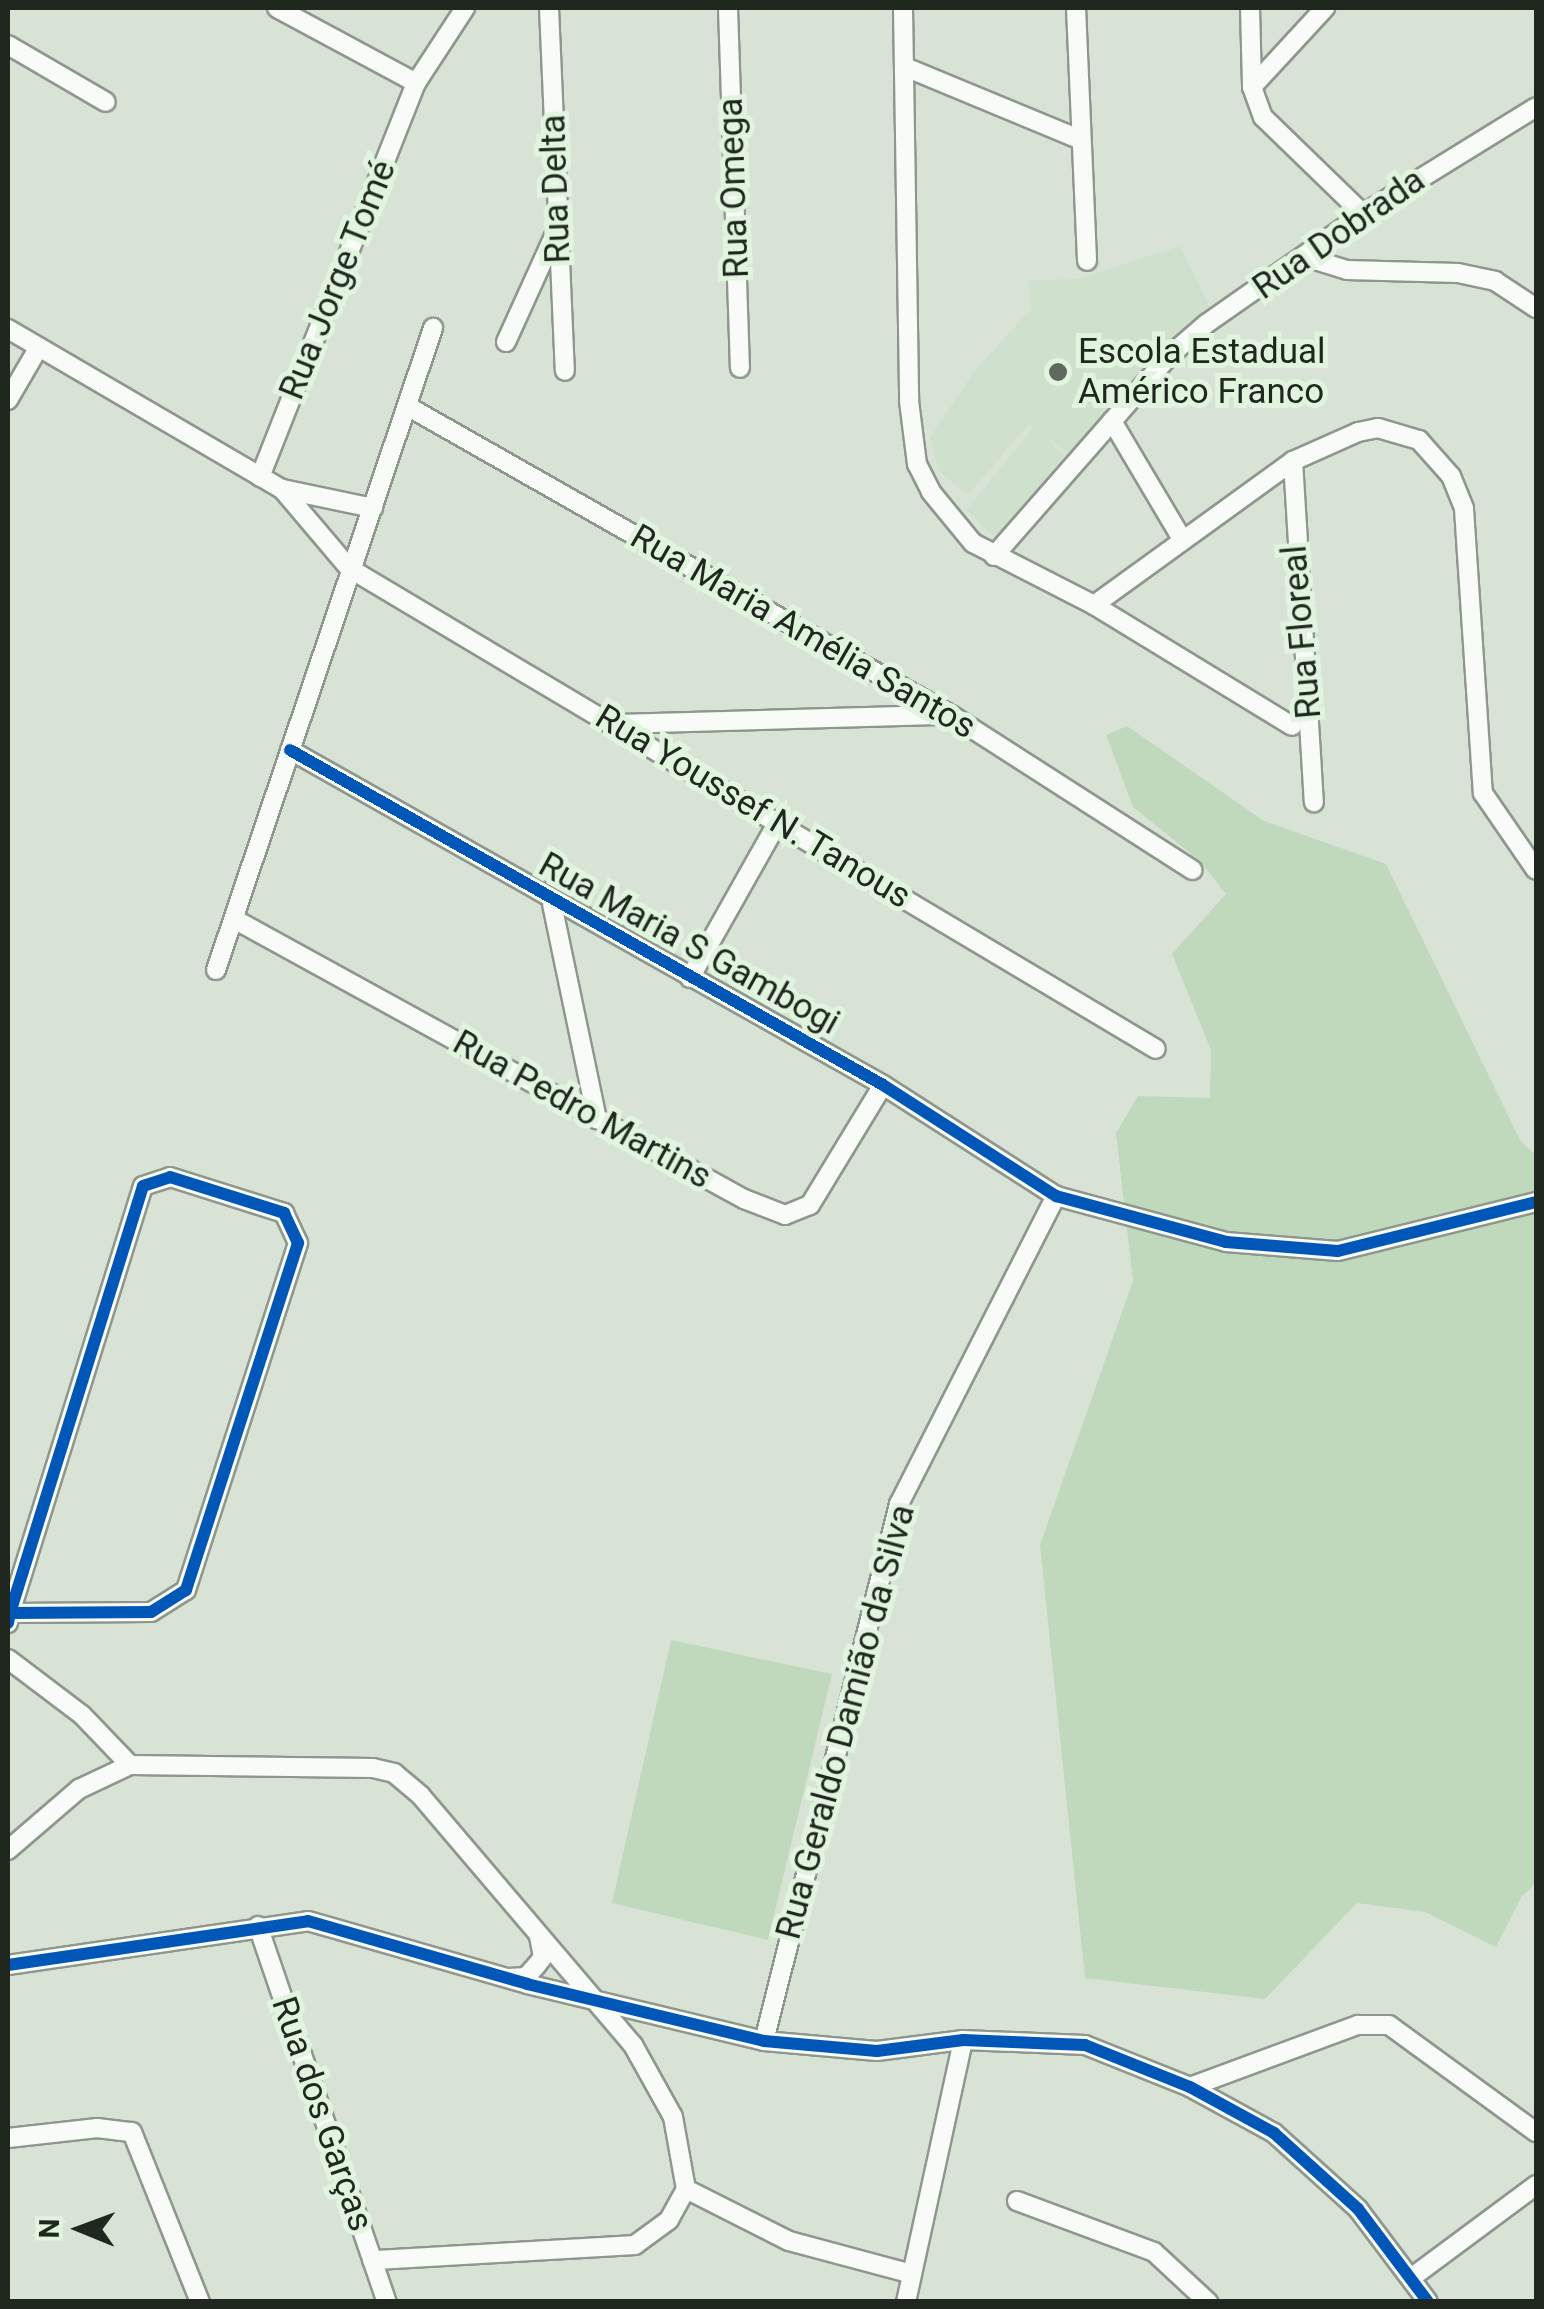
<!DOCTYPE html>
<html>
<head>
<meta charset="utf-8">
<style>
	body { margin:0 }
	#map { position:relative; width:1544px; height:2309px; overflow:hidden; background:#d8e3d6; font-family:Roboto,sans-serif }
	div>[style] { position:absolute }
	.built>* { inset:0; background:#cfe1cc }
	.green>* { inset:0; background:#c0d9bd }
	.roads { filter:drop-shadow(2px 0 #8e978d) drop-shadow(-2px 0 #8e978d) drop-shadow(0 2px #8e978d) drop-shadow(0 -2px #8e978d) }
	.minor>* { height:18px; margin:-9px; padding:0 9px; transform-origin:9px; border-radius:9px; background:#f9fbf9 }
	.cycleway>* { height:12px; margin:-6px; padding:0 6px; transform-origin:6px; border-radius:6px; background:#0057b8 }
	.dots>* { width:28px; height:28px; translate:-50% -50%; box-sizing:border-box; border:5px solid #e1f5de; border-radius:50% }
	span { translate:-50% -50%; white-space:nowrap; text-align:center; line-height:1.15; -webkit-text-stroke:10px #e1f5de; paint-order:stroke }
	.street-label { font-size:35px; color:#1f271e }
	.poi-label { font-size:35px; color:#1f271e }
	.left { translate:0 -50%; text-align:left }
	.frame { position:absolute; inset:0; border:10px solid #1f271e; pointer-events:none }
	.north { position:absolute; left:30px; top:2179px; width:100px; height:100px; -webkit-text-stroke:8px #e1f5de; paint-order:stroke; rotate:271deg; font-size:28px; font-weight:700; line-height:40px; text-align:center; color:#1f271e }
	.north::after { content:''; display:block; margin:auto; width:35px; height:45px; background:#1f271e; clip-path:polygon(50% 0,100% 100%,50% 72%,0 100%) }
</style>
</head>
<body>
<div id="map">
	<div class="built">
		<i style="clip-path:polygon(1180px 246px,1210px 307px,1068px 453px,1044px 436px,1064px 456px,1003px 532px,992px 535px,966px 510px,1034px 427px,1029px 424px,968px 495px,939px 471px,930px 437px,975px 370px,1031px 309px,1028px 280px,1079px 279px)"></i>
	</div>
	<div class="green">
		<i style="clip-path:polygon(1127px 726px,1264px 821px,1386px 864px,1521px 1142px,1536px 1155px,1536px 1883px,1522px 1896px,1496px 1947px,1425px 1912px,1357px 1903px,1265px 1999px,1085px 1978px,1040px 1545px,1133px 1281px,1116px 1133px,1138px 1096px,1210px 1098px,1211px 1050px,1172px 954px,1226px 894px,1200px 861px,1133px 807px,1106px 735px)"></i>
		<i style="clip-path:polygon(671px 1640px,832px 1674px,768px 1940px,612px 1903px)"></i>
	</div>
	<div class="roads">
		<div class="minor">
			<i style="left:277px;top:8px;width:158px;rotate:28.3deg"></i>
			<i style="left:549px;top:8px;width:363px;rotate:87.5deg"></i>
			<i style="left:728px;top:8px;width:360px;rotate:88.1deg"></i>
			<i style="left:903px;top:8px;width:393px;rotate:89.1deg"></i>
			<i style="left:909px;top:401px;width:64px;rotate:82.8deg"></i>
			<i style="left:917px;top:464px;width:31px;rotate:63deg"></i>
			<i style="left:931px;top:492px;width:66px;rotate:50.5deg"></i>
			<i style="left:973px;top:543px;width:136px;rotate:27.1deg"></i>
			<i style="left:1094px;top:605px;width:232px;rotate:31.4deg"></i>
			<i style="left:1076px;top:8px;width:253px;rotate:87.5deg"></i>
			<i style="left:1250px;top:8px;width:79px;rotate:88.5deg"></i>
			<i style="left:1252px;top:87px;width:32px;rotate:70deg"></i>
			<i style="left:1263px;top:117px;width:139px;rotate:44.1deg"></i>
			<i style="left:8px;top:45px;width:113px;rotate:30.2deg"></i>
			<i style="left:905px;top:67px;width:188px;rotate:22.5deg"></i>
			<i style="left:1252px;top:87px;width:108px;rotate:-47.3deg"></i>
			<i style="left:1305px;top:257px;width:44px;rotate:17.2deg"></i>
			<i style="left:1347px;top:270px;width:111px;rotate:1.5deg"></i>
			<i style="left:1458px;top:273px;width:38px;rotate:12deg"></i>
			<i style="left:1495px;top:281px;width:49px;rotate:33.4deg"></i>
			<i style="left:8px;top:329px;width:317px;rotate:30.3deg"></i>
			<i style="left:282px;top:489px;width:93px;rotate:11.8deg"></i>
			<i style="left:506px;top:342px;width:119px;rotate:-65.6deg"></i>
			<i style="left:8px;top:400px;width:61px;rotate:-59.7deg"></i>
			<i style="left:407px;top:406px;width:626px;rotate:29.6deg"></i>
			<i style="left:951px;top:715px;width:287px;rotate:32.7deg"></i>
			<i style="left:1112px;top:421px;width:137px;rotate:59.3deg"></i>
			<i style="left:1293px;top:461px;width:342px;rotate:86.5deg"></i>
			<i style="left:260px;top:477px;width:424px;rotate:-68.4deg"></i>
			<i style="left:416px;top:83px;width:90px;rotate:-56.8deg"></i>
			<i style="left:282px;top:489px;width:104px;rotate:49.7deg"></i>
			<i style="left:349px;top:568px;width:939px;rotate:30.8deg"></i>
			<i style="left:994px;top:556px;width:264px;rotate:-48.8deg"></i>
			<i style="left:1168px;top:357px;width:50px;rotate:-41deg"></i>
			<i style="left:1206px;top:324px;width:192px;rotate:-35deg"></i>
			<i style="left:1363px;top:214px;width:203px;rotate:-31.7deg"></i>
			<i style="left:1094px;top:605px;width:246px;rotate:-35.9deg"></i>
			<i style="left:1293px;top:461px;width:71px;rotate:-24deg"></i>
			<i style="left:1358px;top:432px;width:20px;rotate:-11deg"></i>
			<i style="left:1378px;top:428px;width:43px;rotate:16.3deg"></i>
			<i style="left:1419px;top:440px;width:48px;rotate:48.4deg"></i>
			<i style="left:1451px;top:476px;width:35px;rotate:68deg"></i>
			<i style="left:1464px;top:509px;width:285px;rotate:86.2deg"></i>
			<i style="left:1483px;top:793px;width:93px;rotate:55.5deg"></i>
			<i style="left:618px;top:724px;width:329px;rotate:-1.6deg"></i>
			<i style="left:290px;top:750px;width:681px;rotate:29.46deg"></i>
			<i style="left:883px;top:1085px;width:206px;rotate:32.7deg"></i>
			<i style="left:1056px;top:1196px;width:176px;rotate:15.1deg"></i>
			<i style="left:1226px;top:1242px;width:112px;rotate:4.6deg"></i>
			<i style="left:1338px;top:1251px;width:204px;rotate:-13.9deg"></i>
			<i style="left:552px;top:904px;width:220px;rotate:78.2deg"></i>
			<i style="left:234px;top:919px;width:582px;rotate:28.77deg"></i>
			<i style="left:744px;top:1199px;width:44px;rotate:21.3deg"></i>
			<i style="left:785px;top:1215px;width:27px;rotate:-22deg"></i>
			<i style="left:810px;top:1205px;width:140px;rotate:-58.7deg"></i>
			<i style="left:216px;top:970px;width:678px;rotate:-71.32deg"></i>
			<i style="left:690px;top:978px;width:179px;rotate:-60.6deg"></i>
			<i style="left:8px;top:1623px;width:10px;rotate:-79deg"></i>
			<i style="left:10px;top:1613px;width:447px;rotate:-72.7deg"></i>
			<i style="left:143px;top:1186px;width:28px;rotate:-18deg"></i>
			<i style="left:170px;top:1177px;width:120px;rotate:17.5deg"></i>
			<i style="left:284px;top:1213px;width:33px;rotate:65deg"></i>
			<i style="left:298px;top:1243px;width:365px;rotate:107.9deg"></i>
			<i style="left:186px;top:1590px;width:41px;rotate:147.8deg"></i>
			<i style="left:151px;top:1612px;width:141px;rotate:179.6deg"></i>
			<i style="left:8px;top:1659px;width:93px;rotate:37.1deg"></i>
			<i style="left:82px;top:1715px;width:69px;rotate:46.2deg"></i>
			<i style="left:8px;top:1850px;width:94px;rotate:-40.7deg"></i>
			<i style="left:79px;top:1789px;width:56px;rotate:-25.2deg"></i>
			<i style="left:130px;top:1765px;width:243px;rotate:0.7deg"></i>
			<i style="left:373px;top:1768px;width:22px;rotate:13deg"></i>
			<i style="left:394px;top:1773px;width:35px;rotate:40deg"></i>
			<i style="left:421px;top:1796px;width:327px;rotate:49.6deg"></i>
			<i style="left:633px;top:2045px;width:82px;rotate:60.9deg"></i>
			<i style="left:673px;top:2117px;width:73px;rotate:79.8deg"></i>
			<i style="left:686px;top:2189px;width:35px;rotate:119deg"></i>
			<i style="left:669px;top:2220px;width:42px;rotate:143.7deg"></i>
			<i style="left:635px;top:2245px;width:263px;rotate:176.7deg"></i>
			<i style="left:258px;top:1926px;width:398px;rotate:71.1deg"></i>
			<i style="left:8px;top:1965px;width:303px;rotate:-8.3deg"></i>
			<i style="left:308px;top:1921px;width:228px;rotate:16deg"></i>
			<i style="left:527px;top:1984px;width:244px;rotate:13.5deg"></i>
			<i style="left:764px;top:2041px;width:113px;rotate:5.1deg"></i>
			<i style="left:877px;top:2051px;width:87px;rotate:-7.3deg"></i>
			<i style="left:963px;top:2040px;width:122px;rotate:2.3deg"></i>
			<i style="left:1085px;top:2045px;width:113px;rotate:21.8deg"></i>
			<i style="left:1190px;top:2087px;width:96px;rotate:28.7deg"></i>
			<i style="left:1274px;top:2133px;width:113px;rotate:42.1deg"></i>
			<i style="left:1358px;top:2209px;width:116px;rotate:53deg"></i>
			<i style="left:509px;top:1978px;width:17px;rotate:-3deg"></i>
			<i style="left:526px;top:1977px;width:15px;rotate:-48deg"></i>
			<i style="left:536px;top:1966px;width:11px;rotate:-52deg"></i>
			<i style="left:543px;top:1957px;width:20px;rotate:-101deg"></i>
			<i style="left:764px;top:2041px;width:554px;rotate:-75.89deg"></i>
			<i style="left:899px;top:1504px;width:346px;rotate:-63deg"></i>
			<i style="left:1190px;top:2087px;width:179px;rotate:-20.3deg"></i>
			<i style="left:1358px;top:2025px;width:31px"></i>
			<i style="left:1389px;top:2025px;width:182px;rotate:36.1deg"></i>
			<i style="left:8px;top:2138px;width:90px;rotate:-6.4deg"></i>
			<i style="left:97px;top:2128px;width:35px;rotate:7deg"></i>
			<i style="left:132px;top:2132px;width:183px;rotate:68.2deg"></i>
			<i style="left:686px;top:2189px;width:115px;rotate:26.8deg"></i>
			<i style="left:789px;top:2241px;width:127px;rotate:15deg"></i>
			<i style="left:1017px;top:2201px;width:146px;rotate:20.4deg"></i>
			<i style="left:1154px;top:2252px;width:74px;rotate:42.8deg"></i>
			<i style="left:1411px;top:2278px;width:156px;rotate:-36.6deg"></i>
			<i style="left:906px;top:2302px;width:268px;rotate:-77.7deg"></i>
		</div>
	</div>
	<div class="cycleway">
		<i style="left:290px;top:750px;width:681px;rotate:29.46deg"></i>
		<i style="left:883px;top:1085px;width:206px;rotate:32.7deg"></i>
		<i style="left:1056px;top:1196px;width:176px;rotate:15.1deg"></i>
		<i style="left:1226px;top:1242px;width:112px;rotate:4.6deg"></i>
		<i style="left:1338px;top:1251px;width:204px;rotate:-13.9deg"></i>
		<i style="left:8px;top:1623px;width:10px;rotate:-79deg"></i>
		<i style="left:10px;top:1613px;width:447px;rotate:-72.7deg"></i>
		<i style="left:143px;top:1186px;width:28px;rotate:-18deg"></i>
		<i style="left:170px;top:1177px;width:120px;rotate:17.5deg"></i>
		<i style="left:284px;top:1213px;width:33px;rotate:65deg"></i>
		<i style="left:298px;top:1243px;width:365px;rotate:107.9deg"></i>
		<i style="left:186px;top:1590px;width:41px;rotate:147.8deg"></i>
		<i style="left:151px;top:1612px;width:141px;rotate:179.6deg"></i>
		<i style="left:8px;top:1965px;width:303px;rotate:-8.3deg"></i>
		<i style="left:308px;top:1921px;width:228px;rotate:16deg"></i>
		<i style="left:527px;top:1984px;width:244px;rotate:13.5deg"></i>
		<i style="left:764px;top:2041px;width:113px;rotate:5.1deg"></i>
		<i style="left:877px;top:2051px;width:87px;rotate:-7.3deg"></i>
		<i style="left:963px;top:2040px;width:122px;rotate:2.3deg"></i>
		<i style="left:1085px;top:2045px;width:113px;rotate:21.8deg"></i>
		<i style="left:1190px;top:2087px;width:96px;rotate:28.7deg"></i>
		<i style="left:1274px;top:2133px;width:113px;rotate:42.1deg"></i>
		<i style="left:1358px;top:2209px;width:116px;rotate:53deg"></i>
	</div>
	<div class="dots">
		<i style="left:1058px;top:372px;background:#60695e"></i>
	</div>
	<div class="street-label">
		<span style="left:734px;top:188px;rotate:-92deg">Rua Omega</span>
		<span style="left:556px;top:189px;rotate:-92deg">Rua Delta</span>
		<span style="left:1339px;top:234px;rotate:-35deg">Rua Dobrada</span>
		<span style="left:338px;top:280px;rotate:-68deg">Rua Jorge Tomé</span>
		<span style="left:803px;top:632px;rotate:30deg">Rua Maria Amélia Santos</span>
		<span style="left:1302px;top:632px;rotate:-95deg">Rua Floreal</span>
		<span style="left:753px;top:807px;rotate:31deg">Rua Youssef N. Tanous</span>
		<span style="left:689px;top:944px;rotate:29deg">Rua Maria S Gambogi</span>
		<span style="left:582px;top:1110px;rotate:29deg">Rua Pedro Martins</span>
		<span style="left:846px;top:1722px;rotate:-75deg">Rua Geraldo Damião da Silva</span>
		<span style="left:322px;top:2114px;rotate:71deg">Rua dos Garças</span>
	</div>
	<div class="poi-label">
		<span class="left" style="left:1078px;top:372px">Escola Estadual<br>Américo Franco</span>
	</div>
	<div class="frame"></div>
	<div class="north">N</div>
</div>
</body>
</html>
